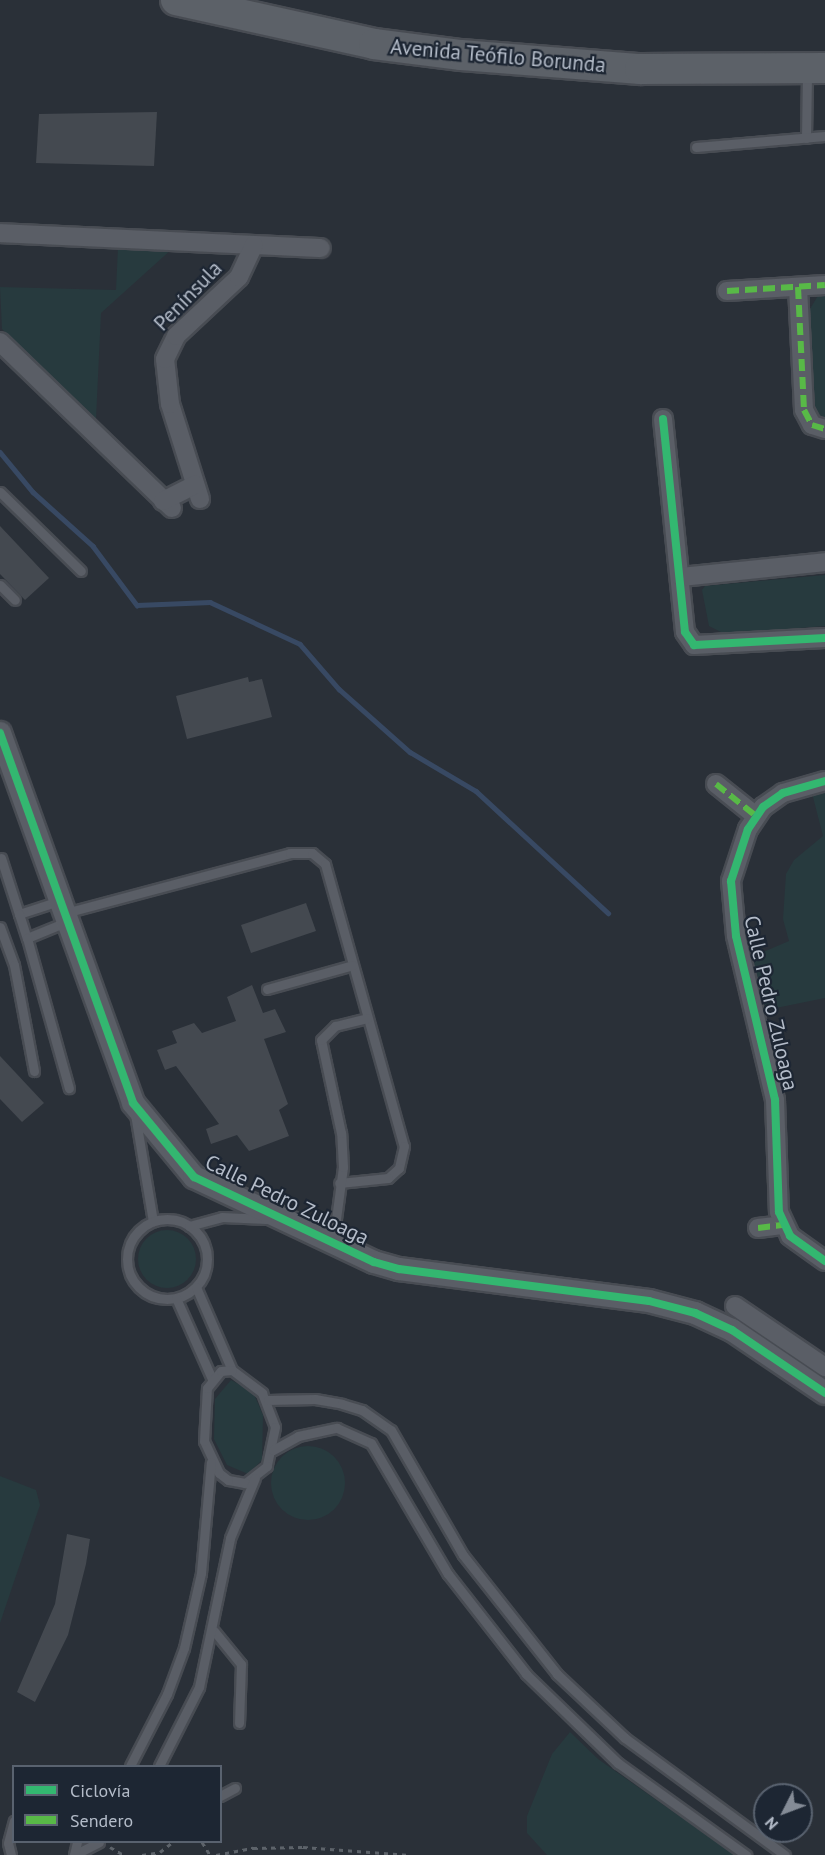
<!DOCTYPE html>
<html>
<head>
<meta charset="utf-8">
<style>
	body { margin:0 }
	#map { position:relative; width:825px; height:1855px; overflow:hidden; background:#2a3038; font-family:"PT Sans",sans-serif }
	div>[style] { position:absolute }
	.green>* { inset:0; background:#273a3e }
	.round { border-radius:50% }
	.stream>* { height:4.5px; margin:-2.25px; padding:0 2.25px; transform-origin:2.25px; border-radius:2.25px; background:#384963 }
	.building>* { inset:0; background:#444950 }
	.path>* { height:3px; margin-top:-1.5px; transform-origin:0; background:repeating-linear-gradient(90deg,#5d636a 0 4.5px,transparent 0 9px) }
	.roads { filter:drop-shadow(2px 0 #484c53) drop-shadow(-2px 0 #484c53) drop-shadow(0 2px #484c53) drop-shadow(0 -2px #484c53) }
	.service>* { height:9px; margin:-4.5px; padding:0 4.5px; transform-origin:4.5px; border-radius:4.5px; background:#5a5e66 }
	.service>.ring { margin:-4.5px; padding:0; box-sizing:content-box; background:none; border:9px solid #5a5e66; border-radius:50% }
	.minor>* { height:18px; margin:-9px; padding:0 9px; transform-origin:9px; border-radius:9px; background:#5a5e66 }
	.tertiary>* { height:22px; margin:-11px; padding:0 11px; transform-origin:11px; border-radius:11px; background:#5a5e66 }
	.primary>* { height:30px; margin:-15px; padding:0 15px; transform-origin:15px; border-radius:15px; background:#5c6168 }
	.quiet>* { height:6px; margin-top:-3px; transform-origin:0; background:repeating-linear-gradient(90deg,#58b947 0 12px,transparent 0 18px) }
	.cycleway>* { height:8px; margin:-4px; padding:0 4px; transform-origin:4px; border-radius:4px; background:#33b770 }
	span { translate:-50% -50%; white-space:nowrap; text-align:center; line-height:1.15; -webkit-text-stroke:4.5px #1d2633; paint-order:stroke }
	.street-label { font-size:21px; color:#b4bcc9 }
	.legend { position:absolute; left:12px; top:1765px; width:210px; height:78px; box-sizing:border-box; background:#1d2633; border:2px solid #59626f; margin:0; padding:8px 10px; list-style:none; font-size:18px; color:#b4bcc9 }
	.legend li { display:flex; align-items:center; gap:12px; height:30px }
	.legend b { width:30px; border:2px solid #59626f }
	.north { position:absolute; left:753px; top:1783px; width:60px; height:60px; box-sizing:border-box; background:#1d2633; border:2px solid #59626f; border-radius:50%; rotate:228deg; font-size:16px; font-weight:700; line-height:24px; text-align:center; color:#b4bcc9 }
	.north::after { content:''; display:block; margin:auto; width:21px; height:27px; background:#848b96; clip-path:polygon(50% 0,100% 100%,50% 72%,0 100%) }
</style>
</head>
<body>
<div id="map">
	<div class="green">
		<i style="clip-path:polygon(118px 247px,173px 248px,101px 313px,96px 419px,2px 329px,0 287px,116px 290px)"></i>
		<i style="clip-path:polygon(819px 294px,825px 294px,825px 422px,813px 411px,810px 309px)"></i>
		<i style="clip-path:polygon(825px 575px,825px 626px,725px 634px,709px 626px,702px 590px,705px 586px)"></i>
		<i style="clip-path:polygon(825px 790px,825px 998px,766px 1010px,749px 958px,789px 941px,783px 919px,786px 874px,794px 860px,823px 836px,812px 793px)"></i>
		<i class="round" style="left:138px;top:1230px;width:58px;height:58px"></i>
		<i style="clip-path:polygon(231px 1380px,253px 1392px,263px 1415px,262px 1460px,248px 1474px,227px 1465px,214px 1439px,215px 1399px)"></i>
		<i class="round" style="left:271px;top:1446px;width:74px;height:74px"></i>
		<i style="clip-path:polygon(0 1476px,36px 1490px,40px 1505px,0 1623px)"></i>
		<i style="clip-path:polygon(570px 1732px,598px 1759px,735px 1855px,547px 1855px,527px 1833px,527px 1816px,552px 1754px)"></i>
	</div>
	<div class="stream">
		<i style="left:0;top:452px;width:52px;rotate:50.5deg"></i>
		<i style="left:33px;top:492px;width:81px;rotate:42deg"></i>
		<i style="left:93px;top:546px;width:74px;rotate:53.3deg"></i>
		<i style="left:137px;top:605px;width:73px;rotate:-2.4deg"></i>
		<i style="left:210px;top:602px;width:99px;rotate:25deg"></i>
		<i style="left:300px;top:644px;width:60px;rotate:49.1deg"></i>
		<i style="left:339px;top:689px;width:95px;rotate:41.6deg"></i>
		<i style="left:410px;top:752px;width:77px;rotate:30.6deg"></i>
		<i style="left:476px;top:791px;width:180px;rotate:42.7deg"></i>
	</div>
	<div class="building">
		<i style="clip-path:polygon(157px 112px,154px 166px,36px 163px,39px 114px)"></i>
		<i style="clip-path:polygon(0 526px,49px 578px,25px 600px,0 574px)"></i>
		<i style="clip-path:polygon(248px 677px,249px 682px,262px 679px,272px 717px,187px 739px,176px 696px)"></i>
		<i style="clip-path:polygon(306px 903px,316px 931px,251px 953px,241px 925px)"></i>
		<i style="clip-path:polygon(252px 985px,263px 1013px,275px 1009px,286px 1032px,264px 1039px,288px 1104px,279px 1110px,289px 1136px,249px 1151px,237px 1135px,211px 1144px,206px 1129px,219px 1124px,176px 1066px,165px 1070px,157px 1050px,177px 1043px,172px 1031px,194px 1023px,202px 1033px,236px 1021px,227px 997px)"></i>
		<i style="clip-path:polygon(0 1056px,44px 1103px,22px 1122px,0 1099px)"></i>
		<i style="clip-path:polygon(67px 1534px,90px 1539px,86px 1564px,68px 1635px,35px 1702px,17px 1692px,55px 1604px)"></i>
	</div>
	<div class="path">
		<i style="left:202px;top:1842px;width:15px;rotate:58deg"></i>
		<i style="left:110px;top:1847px;width:16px;rotate:30deg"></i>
		<i style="left:142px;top:1855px;width:18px;rotate:-9deg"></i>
		<i style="left:160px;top:1852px;width:16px;rotate:-38deg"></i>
		<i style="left:216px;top:1855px;width:38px;rotate:-11deg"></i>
		<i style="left:253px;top:1848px;width:50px;rotate:-1.1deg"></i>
		<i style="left:303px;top:1847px;width:107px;rotate:4.3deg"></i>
	</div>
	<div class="roads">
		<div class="service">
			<i style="left:806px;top:138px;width:67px;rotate:-89.1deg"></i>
			<i style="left:696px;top:147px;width:129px;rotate:-4.9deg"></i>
			<i style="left:0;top:492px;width:113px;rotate:44.3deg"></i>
			<i style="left:0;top:585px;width:21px;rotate:45deg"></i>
			<i style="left:1px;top:858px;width:59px;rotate:72.2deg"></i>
			<i style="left:19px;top:914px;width:42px;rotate:-18deg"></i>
			<i style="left:65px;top:913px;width:233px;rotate:-14.9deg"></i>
			<i style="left:290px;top:853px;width:22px"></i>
			<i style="left:312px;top:853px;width:17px;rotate:40deg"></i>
			<i style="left:325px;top:864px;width:293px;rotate:74.4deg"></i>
			<i style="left:404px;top:1146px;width:23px;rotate:103deg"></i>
			<i style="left:399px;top:1168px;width:15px;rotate:138deg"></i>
			<i style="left:388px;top:1178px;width:49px;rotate:174.2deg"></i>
			<i style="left:19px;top:914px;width:25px;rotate:72deg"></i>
			<i style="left:27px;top:938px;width:42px;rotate:-22.3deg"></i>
			<i style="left:0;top:927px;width:40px;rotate:69.8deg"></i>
			<i style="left:14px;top:965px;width:108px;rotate:79.3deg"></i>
			<i style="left:27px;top:938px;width:156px;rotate:74.4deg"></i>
			<i style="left:267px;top:989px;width:89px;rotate:-15.6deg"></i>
			<i style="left:135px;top:1114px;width:109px;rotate:80.5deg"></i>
			<i class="ring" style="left:127px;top:1219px;width:71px;height:71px"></i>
			<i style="left:189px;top:1226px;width:34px;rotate:-15deg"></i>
			<i style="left:222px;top:1217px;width:44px;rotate:2.6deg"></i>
			<i style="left:333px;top:1241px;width:75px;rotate:-82.3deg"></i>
			<i style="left:343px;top:1167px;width:34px;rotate:-93deg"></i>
			<i style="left:341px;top:1133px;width:95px;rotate:-102.1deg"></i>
			<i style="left:321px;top:1040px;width:20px;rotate:-45deg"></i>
			<i style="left:335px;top:1026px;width:33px;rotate:-14deg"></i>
			<i style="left:196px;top:1287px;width:90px;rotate:66.6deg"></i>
			<i style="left:176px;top:1298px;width:89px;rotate:66deg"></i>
			<i style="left:232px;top:1370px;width:38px;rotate:37deg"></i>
			<i style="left:262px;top:1393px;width:36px;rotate:69deg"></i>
			<i style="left:275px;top:1427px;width:40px;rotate:102deg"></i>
			<i style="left:267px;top:1466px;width:28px;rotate:142deg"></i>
			<i style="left:245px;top:1483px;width:17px;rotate:-170deg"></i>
			<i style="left:228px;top:1480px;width:11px;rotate:-142deg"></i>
			<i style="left:219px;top:1473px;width:35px;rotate:-115deg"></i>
			<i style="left:204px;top:1441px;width:53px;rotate:-86.8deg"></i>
			<i style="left:207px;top:1388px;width:22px;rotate:-51deg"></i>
			<i style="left:221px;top:1371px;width:11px;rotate:-5deg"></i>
			<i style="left:268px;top:1400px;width:47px;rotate:-1.2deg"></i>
			<i style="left:315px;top:1399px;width:27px;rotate:10deg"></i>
			<i style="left:342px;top:1404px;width:21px;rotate:17deg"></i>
			<i style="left:362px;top:1410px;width:35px;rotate:35deg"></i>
			<i style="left:391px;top:1430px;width:144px;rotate:60.1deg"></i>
			<i style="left:463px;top:1555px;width:152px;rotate:51.7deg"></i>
			<i style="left:557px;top:1674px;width:93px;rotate:43.3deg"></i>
			<i style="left:625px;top:1738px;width:198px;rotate:36.2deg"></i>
			<i style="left:273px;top:1450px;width:29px;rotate:-29deg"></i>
			<i style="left:298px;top:1436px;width:40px;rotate:-12deg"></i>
			<i style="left:337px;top:1428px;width:37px;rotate:24deg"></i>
			<i style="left:371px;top:1443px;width:152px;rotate:59.6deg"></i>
			<i style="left:448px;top:1574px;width:127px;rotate:52deg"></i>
			<i style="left:526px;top:1674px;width:128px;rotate:44.1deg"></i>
			<i style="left:618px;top:1763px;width:158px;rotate:35.7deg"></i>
			<i style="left:214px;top:1631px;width:43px;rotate:50.7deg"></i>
			<i style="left:241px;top:1664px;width:59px;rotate:91.9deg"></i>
			<i style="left:130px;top:1766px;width:81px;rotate:-62.8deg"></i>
			<i style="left:167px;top:1694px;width:49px;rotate:-69.7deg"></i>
			<i style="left:184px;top:1648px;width:77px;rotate:-77.2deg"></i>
			<i style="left:201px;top:1573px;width:111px;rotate:-84.9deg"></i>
			<i style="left:159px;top:1766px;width:89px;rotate:-63.1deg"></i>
			<i style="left:199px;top:1687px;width:152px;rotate:-78.2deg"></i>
			<i style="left:230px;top:1538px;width:65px;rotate:-67.4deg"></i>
			<i style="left:220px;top:1796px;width:17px;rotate:-28deg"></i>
			<i style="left:11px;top:1855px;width:12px;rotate:-104deg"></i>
			<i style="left:8px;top:1843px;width:23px;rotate:-75deg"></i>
			<i style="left:74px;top:1855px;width:28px;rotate:-27deg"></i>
			<i style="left:74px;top:1855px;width:13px;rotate:-77deg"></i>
		</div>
		<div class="minor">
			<i style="left:0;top:233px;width:321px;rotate:2.7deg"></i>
			<i style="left:798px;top:287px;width:123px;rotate:87.2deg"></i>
			<i style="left:804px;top:410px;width:17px;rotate:62deg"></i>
			<i style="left:812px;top:425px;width:14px;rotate:17deg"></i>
			<i style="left:727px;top:291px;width:98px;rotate:-3.5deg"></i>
			<i style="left:0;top:342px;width:239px;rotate:44deg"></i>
			<i style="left:663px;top:419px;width:214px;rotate:84.1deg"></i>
			<i style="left:685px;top:632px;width:16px;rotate:55deg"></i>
			<i style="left:694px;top:645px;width:131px;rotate:-3.1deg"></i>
			<i style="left:200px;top:499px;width:100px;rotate:-107.5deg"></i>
			<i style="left:170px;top:404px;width:45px;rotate:-96.3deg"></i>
			<i style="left:165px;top:359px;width:25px;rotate:-64deg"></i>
			<i style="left:176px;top:336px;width:86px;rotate:-43.1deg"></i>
			<i style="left:239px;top:277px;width:35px;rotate:-65deg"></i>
			<i style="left:163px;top:501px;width:36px;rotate:-27deg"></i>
			<i style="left:681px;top:577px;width:145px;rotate:-5.9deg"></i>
			<i style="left:825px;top:781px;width:44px;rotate:164.1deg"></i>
			<i style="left:783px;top:793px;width:24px;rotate:145deg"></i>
			<i style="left:763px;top:807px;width:27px;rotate:124deg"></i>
			<i style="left:748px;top:829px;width:55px;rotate:108.1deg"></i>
			<i style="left:731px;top:881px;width:55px;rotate:84.8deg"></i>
			<i style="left:736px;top:936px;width:169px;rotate:76.6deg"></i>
			<i style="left:775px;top:1100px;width:112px;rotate:88deg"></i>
			<i style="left:779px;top:1212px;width:26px;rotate:65deg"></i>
			<i style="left:790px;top:1236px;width:43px;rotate:35.5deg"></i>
			<i style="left:716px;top:784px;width:51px;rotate:38.7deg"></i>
			<i style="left:758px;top:1228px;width:24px;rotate:-7deg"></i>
			<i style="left:735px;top:1306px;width:109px;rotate:34.1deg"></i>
		</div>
		<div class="tertiary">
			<i style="left:0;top:733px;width:393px;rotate:70.2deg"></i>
			<i style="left:133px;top:1103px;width:96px;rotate:50.5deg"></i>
			<i style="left:194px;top:1177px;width:199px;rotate:25.3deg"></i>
			<i style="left:374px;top:1262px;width:26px;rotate:16deg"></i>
			<i style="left:399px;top:1269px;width:252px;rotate:7.3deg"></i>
			<i style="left:649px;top:1301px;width:48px;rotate:14.6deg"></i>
			<i style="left:695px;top:1313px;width:41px;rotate:24.7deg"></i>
			<i style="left:732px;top:1330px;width:112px;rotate:34.1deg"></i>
		</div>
		<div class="primary">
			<i style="left:176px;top:0;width:203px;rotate:12.5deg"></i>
			<i style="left:374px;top:44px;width:88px;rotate:7.2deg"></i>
			<i style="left:461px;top:55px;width:180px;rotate:4.5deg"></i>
			<i style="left:640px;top:69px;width:185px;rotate:-0.3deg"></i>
		</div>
	</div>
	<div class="quiet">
		<i style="left:798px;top:287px;width:123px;rotate:87.2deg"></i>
		<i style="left:804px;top:410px;width:17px;rotate:62deg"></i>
		<i style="left:812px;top:425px;width:14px;rotate:17deg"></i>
		<i style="left:727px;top:291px;width:98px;rotate:-3.5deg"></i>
		<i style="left:716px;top:784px;width:51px;rotate:38.7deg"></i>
		<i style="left:758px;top:1228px;width:24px;rotate:-7deg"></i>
	</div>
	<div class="cycleway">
		<i style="left:663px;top:419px;width:214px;rotate:84.1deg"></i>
		<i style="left:685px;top:632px;width:16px;rotate:55deg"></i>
		<i style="left:694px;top:645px;width:131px;rotate:-3.1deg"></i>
		<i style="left:0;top:733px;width:393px;rotate:70.2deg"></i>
		<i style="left:133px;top:1103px;width:96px;rotate:50.5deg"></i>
		<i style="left:194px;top:1177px;width:199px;rotate:25.3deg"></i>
		<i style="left:374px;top:1262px;width:26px;rotate:16deg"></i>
		<i style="left:399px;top:1269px;width:252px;rotate:7.3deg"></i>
		<i style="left:649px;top:1301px;width:48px;rotate:14.6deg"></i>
		<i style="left:695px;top:1313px;width:41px;rotate:24.7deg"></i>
		<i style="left:732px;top:1330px;width:112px;rotate:34.1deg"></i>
		<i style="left:825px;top:781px;width:44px;rotate:164.1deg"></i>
		<i style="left:783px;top:793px;width:24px;rotate:145deg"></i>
		<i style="left:763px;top:807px;width:27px;rotate:124deg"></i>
		<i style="left:748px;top:829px;width:55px;rotate:108.1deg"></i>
		<i style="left:731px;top:881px;width:55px;rotate:84.8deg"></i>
		<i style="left:736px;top:936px;width:169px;rotate:76.6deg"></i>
		<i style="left:775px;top:1100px;width:112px;rotate:88deg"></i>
		<i style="left:779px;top:1212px;width:26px;rotate:65deg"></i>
		<i style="left:790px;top:1236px;width:43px;rotate:35.5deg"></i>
	</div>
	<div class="street-label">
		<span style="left:498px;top:56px;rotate:5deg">Avenida Teófilo Borunda</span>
		<span style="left:188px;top:296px;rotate:-46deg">Península</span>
		<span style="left:771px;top:1003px;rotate:77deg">Calle Pedro Zuloaga</span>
		<span style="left:287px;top:1200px;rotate:26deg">Calle Pedro Zuloaga</span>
	</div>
	<ul class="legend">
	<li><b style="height:8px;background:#33b770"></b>Ciclovía</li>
	<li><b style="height:8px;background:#58b947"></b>Sendero</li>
	</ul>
	<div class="north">N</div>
</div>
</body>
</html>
